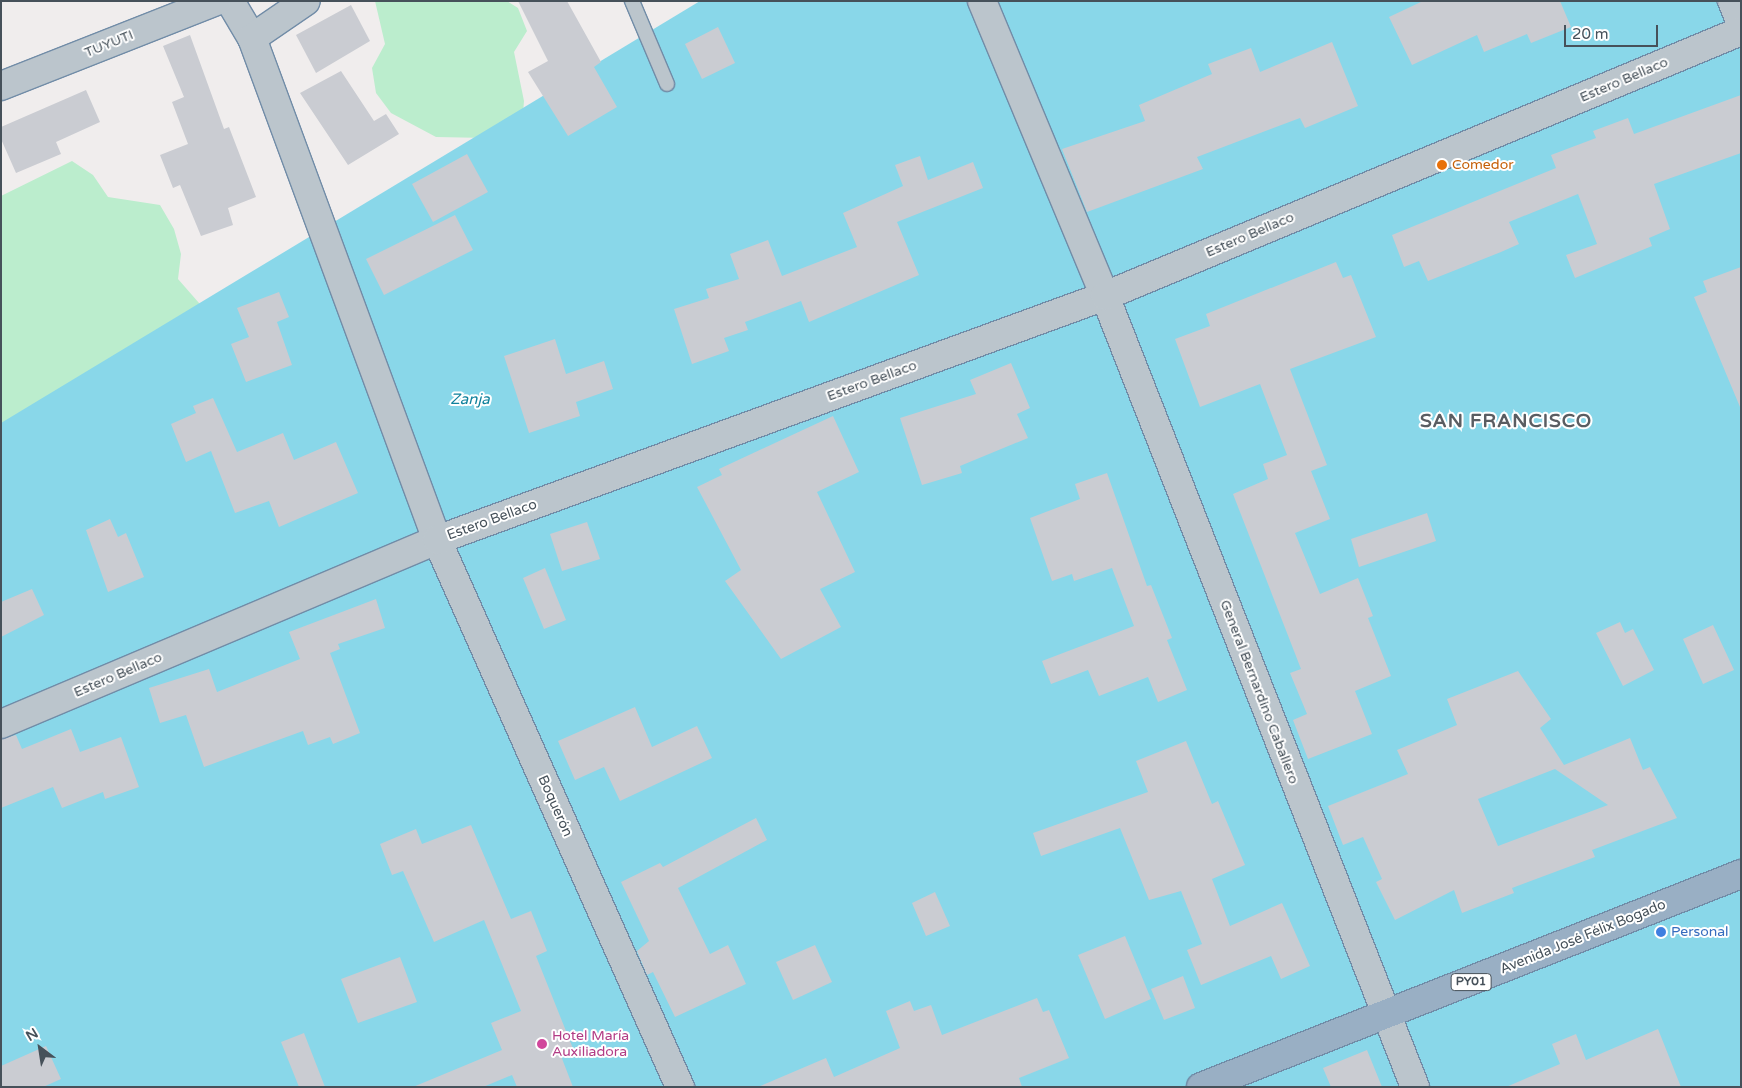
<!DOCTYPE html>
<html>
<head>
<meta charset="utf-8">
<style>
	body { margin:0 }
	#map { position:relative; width:1742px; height:1088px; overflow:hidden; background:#f0eded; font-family:"Varela Round",sans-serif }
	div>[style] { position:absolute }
	.green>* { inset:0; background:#bbedcd }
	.water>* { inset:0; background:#89d7e9 }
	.building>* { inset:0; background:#caccd2 }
	.roads { filter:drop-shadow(1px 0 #718ca7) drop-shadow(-1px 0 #718ca7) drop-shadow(0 1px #718ca7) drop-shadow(0 -1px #718ca7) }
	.service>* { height:14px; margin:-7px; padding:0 7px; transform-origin:7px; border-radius:7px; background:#bbc5cc }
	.minor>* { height:28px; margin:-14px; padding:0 14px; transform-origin:14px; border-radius:14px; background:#bbc5cc }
	.tertiary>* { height:28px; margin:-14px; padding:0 14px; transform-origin:14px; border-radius:14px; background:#bbc5cc }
	.trunk>* { height:28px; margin:-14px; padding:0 14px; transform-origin:14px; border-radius:14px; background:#99afc4 }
	.dots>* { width:14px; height:14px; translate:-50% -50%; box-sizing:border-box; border:2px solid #fff; border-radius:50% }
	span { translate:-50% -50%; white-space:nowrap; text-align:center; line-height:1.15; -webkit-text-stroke:4px #fff; paint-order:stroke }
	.shield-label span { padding:1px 4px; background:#fff; border:1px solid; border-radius:4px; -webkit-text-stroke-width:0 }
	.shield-label { font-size:12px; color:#46515a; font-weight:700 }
	.street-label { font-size:14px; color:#46515a }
	.food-label { font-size:14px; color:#c56008 }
	.left { translate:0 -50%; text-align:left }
	.shop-label { font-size:14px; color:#366cbe }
	.hotel-label { font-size:14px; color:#b23c85 }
	.water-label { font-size:15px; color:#10819c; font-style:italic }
	.district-label { font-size:19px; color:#5a5d62; font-weight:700; letter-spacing:1px }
	.frame { position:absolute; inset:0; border:2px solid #46515a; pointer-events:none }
	.north { position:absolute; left:15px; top:1023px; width:50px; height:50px; -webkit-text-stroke:4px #fff; paint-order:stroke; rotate:329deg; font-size:14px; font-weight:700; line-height:20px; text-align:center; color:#46515a }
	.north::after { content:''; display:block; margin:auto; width:18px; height:22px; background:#46515a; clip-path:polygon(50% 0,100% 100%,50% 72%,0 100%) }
	.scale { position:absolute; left:1564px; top:25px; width:94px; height:22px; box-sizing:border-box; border:2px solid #46515a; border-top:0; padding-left:6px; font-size:15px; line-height:18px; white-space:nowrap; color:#46515a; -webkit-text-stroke:4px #fff; paint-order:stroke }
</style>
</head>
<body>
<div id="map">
	<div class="green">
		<i style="clip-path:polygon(375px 1px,507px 1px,518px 8px,527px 31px,514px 52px,524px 101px,522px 126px,488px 138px,436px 137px,391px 113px,376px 93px,372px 68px,385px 44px)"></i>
		<i style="clip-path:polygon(72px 161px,93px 175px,108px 197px,160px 205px,174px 229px,181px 254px,178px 279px,213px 319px,1px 550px,1px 196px)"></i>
	</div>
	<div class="water">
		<i style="clip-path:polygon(700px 1px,1741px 1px,1741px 1087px,1px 1087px,1px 423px)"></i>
	</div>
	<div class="building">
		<i style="clip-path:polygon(518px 1px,567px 1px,601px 62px,594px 67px,617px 107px,568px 136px,528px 72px,548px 61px)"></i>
		<i style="clip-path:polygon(1423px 1px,1560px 1px,1571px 27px,1531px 43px,1527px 34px,1484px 52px,1477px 35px,1412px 65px,1389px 17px)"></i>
		<i style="clip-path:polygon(351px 5px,370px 41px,316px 73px,296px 35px)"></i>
		<i style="clip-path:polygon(718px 27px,735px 63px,702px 79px,685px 44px)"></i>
		<i style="clip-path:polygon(190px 35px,224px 129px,229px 127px,256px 197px,228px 208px,233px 225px,201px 236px,180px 185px,173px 188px,160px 155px,188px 144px,172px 102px,184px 97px,163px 46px)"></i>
		<i style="clip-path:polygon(1332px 42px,1358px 106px,1305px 128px,1300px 118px,1197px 157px,1203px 169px,1087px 212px,1062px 149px,1145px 121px,1139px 105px,1212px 74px,1208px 64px,1251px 48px,1260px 72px)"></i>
		<i style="clip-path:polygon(341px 71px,374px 121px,386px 114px,399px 134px,348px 165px,300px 93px)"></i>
		<i style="clip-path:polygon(86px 90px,100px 122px,56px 142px,61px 154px,16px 173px,1px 139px,1px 127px)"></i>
		<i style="clip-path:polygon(1741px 95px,1741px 153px,1654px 184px,1670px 229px,1649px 238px,1652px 246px,1575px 278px,1566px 255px,1597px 244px,1578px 194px,1509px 222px,1519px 244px,1501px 252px,1428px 281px,1419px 261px,1404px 267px,1392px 235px,1556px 168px,1551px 155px,1596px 138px,1593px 131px,1628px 118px,1634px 134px)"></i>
		<i style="clip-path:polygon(467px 154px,488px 192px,433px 222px,412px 184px)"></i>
		<i style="clip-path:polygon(920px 156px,928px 180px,973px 162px,983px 188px,897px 222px,919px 275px,809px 322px,801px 301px,745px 322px,748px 330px,724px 338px,729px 351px,692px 364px,674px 309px,709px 298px,706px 289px,739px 279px,730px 254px,768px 240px,782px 276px,857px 247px,843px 213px,903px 186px,895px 165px)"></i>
		<i style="clip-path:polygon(455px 215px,473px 250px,384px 295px,366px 259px)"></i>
		<i style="clip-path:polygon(1336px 262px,1343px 278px,1351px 275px,1376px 337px,1290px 369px,1327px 465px,1311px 471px,1330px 519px,1295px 533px,1320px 594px,1358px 578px,1373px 616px,1368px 618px,1391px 676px,1355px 691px,1372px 734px,1308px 759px,1293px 720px,1307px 714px,1290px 673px,1301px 669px,1233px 494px,1268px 479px,1263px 464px,1287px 455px,1260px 384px,1200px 407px,1175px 339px,1210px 326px,1206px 314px)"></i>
		<i style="clip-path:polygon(1741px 267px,1741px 407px,1740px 407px,1694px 297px,1707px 292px,1703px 281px)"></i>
		<i style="clip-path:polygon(279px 292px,289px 317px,277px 322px,292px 365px,246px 382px,231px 344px,249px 337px,237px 308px)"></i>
		<i style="clip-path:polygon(555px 339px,566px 374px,604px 361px,613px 389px,576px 402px,580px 416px,529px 433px,504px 356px)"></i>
		<i style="clip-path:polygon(1011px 363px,1030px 408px,1017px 414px,1028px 438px,960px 466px,962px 473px,922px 485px,900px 418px,976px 394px,970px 380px)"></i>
		<i style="clip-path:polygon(213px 398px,237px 452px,283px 433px,294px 460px,336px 442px,358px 493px,279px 527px,269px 501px,235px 513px,211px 451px,186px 462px,171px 424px,196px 413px,193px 406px)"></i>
		<i style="clip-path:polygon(833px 416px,859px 472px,817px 492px,855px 572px,820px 589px,841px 627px,781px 659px,725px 581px,741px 570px,697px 487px,722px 475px,719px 469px)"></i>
		<i style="clip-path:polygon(1107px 473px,1147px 586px,1151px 585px,1172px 638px,1167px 640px,1187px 690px,1158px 702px,1148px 677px,1099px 696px,1088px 670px,1051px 684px,1042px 661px,1134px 626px,1112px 568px,1074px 581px,1072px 574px,1052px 581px,1030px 518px,1080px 499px,1075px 484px)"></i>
		<i style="clip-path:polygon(1427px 513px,1436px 541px,1359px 567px,1351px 539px)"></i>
		<i style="clip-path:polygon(110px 519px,118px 537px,126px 533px,144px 577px,108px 592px,86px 530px)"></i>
		<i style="clip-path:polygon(587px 522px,600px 559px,562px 571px,550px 534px)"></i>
		<i style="clip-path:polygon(545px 568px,566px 620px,544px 629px,523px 578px)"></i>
		<i style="clip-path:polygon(32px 589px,44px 615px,1px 637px,1px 602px)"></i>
		<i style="clip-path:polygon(376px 599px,385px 628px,338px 644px,340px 649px,330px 653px,360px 733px,333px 744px,330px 737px,308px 745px,303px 731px,204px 767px,186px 715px,160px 723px,149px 688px,209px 669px,217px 692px,300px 659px,289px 632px)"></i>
		<i style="clip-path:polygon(1620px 622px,1625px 633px,1633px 629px,1654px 670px,1623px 686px,1596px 633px)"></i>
		<i style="clip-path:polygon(1713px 625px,1734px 670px,1703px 684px,1683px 639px)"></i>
		<i style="clip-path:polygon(evenodd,1518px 671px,1551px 719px,1540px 728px,1564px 765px,1630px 738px,1643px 770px,1650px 767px,1677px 818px,1592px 850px,1595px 857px,1512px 888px,1514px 893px,1462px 913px,1454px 890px,1395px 920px,1376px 882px,1382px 879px,1363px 837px,1343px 845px,1328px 806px,1408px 774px,1397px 750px,1457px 725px,1447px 699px,1518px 671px,1555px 769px,1608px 805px,1498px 846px,1478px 799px,1555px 769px)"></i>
		<i style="clip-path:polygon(635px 707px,652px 747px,697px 726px,712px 758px,620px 801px,604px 767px,575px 780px,558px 741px)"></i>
		<i style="clip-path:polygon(71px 729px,80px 752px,121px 737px,139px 787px,105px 799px,103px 792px,62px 808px,53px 787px,1px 808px,1px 739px,16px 735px,22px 749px)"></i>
		<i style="clip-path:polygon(1186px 741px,1212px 804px,1218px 801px,1245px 865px,1212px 879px,1230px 926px,1282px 903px,1310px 966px,1281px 979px,1271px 956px,1201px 985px,1187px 950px,1202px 944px,1181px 891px,1149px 900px,1120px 828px,1041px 856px,1033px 833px,1148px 792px,1136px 761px)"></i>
		<i style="clip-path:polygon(756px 818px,767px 840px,678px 888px,710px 954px,728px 945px,746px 984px,675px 1017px,653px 972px,647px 975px,637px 951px,649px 941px,621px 882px,660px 863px,663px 867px)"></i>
		<i style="clip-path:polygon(471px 825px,511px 919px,531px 911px,547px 951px,536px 956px,574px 1051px,561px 1056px,573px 1087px,517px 1087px,512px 1075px,483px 1087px,413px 1087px,502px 1050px,491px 1023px,521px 1011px,484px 920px,434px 942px,403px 871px,392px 875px,380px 844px,416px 829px,422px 844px)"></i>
		<i style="clip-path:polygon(935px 892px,950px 926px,926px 936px,912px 903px)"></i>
		<i style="clip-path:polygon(1125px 936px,1151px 999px,1105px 1019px,1078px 955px)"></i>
		<i style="clip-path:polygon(815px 945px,832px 982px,793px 1000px,776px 962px)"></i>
		<i style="clip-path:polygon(400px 957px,417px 1002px,358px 1023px,341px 979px)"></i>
		<i style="clip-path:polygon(1183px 976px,1195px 1008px,1164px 1020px,1151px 989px)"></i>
		<i style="clip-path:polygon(1037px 998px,1043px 1012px,1049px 1010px,1069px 1058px,1019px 1078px,1022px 1087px,758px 1087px,826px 1058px,834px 1077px,900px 1048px,886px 1011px,910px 1001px,914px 1011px,931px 1005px,942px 1035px)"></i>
		<i style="clip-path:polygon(1658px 1029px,1681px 1087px,1506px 1087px,1560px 1064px,1552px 1044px,1576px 1034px,1586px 1060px)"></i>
		<i style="clip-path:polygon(304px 1033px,325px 1087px,299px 1087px,281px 1042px)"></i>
		<i style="clip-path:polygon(46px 1046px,61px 1079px,43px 1087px,1px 1087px,1px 1066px)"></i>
		<i style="clip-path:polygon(1367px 1050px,1382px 1087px,1331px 1087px,1323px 1068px)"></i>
	</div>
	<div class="roads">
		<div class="service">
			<i style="left:632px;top:1px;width:90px;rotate:67.1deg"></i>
		</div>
		<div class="minor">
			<i style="left:230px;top:1px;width:43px;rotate:59.3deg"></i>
			<i style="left:252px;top:38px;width:535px;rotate:69.77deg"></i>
			<i style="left:437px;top:540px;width:599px;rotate:66.05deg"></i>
			<i style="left:982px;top:1px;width:320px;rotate:67.4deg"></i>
			<i style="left:1105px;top:296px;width:850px;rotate:68.6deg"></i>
			<i style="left:1732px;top:1px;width:24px;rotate:68deg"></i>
			<i style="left:252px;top:38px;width:65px;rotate:-34.4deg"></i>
			<i style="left:1px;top:86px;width:232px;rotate:-21.5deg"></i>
		</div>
		<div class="tertiary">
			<i style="left:1px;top:724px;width:473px;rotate:-22.9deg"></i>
			<i style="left:437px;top:540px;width:711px;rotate:-20.07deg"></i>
			<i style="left:1105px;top:296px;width:689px;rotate:-22.62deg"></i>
		</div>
		<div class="trunk">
			<i style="left:1201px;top:1087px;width:580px;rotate:-21.53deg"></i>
		</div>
	</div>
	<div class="dots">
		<i style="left:1442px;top:165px;background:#e8710a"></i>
		<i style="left:1661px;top:932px;background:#3f7fe0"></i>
		<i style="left:542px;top:1044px;background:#d1479c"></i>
	</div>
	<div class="shield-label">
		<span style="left:1471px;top:982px">PY01</span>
	</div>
	<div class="street-label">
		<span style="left:109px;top:44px;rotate:-22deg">TUYUTI</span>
		<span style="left:1624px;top:80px;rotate:-23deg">Estero Bellaco</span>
		<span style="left:1250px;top:235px;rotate:-23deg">Estero Bellaco</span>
		<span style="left:872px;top:381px;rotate:-20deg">Estero Bellaco</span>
		<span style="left:492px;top:520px;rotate:-20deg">Estero Bellaco</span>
		<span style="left:118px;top:675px;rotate:-23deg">Estero Bellaco</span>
		<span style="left:1259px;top:692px;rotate:69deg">General Bernardino Caballero</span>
		<span style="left:555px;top:806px;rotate:66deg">Boquerón</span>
		<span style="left:1583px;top:937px;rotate:-22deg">Avenida José Félix Bogado</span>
	</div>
	<div class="food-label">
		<span class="left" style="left:1452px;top:165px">Comedor</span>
	</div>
	<div class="shop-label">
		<span class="left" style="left:1671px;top:932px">Personal</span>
	</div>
	<div class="hotel-label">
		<span class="left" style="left:552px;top:1044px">Hotel María<br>Auxiliadora</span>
	</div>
	<div class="water-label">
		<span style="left:470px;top:400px">Zanja</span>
	</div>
	<div class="district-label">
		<span style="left:1506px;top:422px">SAN FRANCISCO</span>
	</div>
	<div class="frame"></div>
	<div class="north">N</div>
	<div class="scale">20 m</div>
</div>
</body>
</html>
